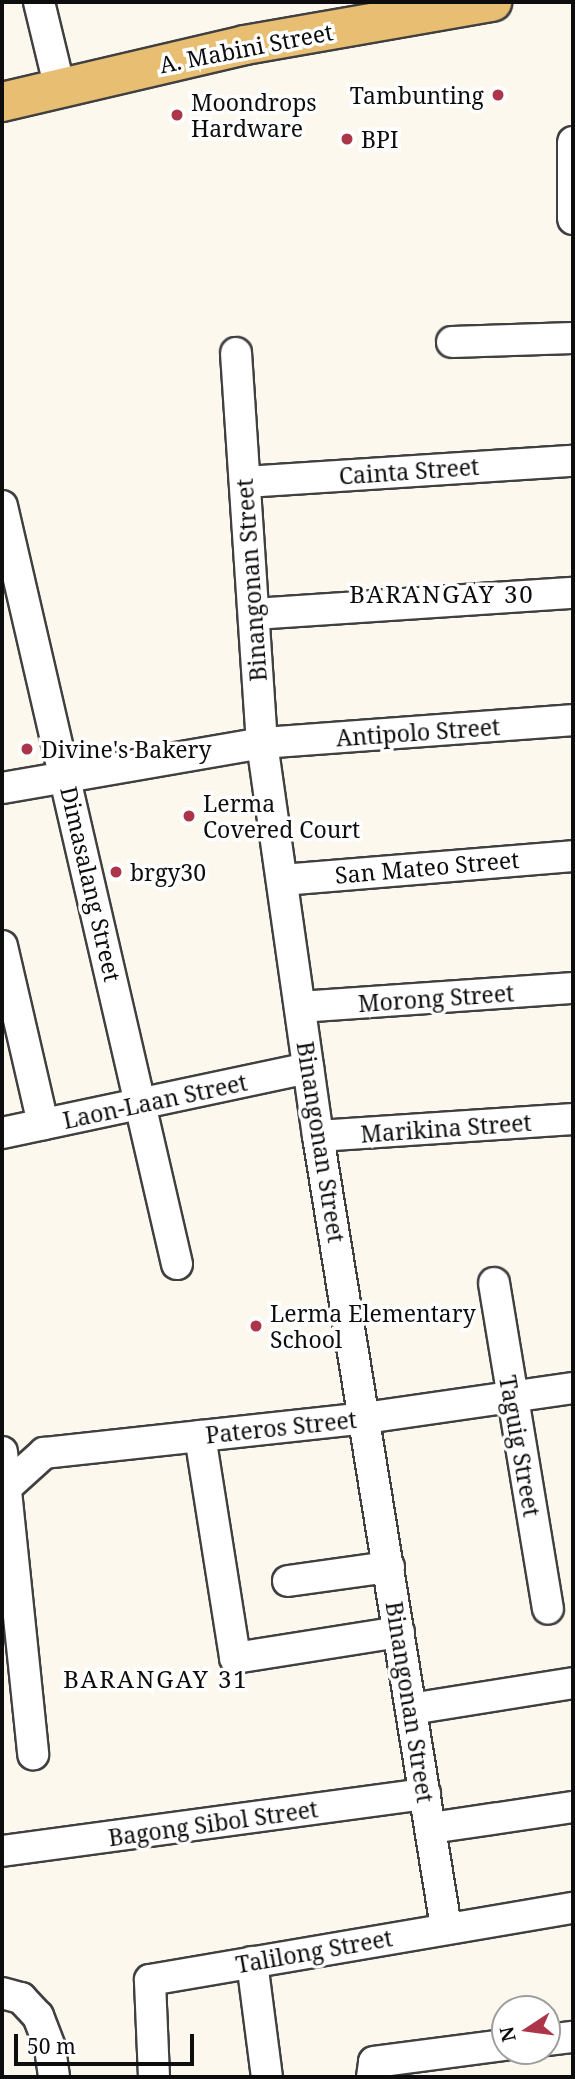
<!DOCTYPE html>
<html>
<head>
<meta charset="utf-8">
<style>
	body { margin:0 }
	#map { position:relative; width:575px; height:2079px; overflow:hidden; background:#fdf8ee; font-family:"Noto Serif",serif }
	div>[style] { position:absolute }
	.roads { filter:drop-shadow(2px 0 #404040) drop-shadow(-2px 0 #404040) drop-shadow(0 2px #404040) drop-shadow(0 -2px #404040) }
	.minor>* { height:30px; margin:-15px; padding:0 15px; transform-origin:15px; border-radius:15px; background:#fff }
	.major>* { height:38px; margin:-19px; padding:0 19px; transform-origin:19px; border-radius:19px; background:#e8be73 }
	.dots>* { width:19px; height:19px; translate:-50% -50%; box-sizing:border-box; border:4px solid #fff; border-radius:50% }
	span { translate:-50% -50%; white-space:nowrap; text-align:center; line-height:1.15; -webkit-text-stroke:7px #fff; paint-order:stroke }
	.street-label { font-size:23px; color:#0d0d0d }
	.poi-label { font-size:23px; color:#0d0d0d }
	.right { translate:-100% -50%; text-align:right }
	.left { translate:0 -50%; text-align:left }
	.neighbourhood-label { font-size:24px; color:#0d0d0d; letter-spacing:2px }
	.frame { position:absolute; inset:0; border:4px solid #0d0d0d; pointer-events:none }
	.north { position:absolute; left:491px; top:1995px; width:70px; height:70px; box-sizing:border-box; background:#fff; border:2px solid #9e9e9e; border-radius:50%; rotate:257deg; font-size:19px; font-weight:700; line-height:28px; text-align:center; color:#0d0d0d }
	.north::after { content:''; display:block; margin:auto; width:24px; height:32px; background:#ac3549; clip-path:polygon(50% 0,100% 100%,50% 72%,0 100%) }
	.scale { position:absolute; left:14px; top:2034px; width:180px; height:32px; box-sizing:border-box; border:4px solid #0d0d0d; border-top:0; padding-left:9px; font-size:21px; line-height:24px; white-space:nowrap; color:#0d0d0d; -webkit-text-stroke:5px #fff; paint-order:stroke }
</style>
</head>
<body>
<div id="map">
	<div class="roads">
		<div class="minor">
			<i style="left:39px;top:2px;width:89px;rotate:76.4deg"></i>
			<i style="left:573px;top:142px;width:77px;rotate:90deg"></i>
			<i style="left:452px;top:342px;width:121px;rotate:-1.9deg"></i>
			<i style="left:236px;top:353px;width:391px;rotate:86.2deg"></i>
			<i style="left:262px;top:743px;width:397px;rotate:81.9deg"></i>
			<i style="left:318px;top:1136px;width:801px;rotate:80.81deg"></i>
			<i style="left:245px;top:482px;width:329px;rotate:-3.7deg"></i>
			<i style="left:2px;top:506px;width:778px;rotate:77deg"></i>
			<i style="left:254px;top:614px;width:320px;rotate:-3.8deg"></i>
			<i style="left:2px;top:788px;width:264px;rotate:-9.8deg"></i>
			<i style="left:262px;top:743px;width:312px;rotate:-4.2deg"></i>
			<i style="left:282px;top:880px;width:292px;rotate:-4.7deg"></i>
			<i style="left:2px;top:946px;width:183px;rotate:77deg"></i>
			<i style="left:300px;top:1007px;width:274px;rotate:-4deg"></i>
			<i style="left:2px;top:1133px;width:313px;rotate:-12deg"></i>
			<i style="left:318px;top:1136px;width:256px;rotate:-3.8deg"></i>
			<i style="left:494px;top:1283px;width:330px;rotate:80.6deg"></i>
			<i style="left:200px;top:1436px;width:225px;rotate:81deg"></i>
			<i style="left:235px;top:1658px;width:166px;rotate:-9deg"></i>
			<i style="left:2px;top:1452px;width:304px;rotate:84.1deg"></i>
			<i style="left:2px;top:1491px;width:57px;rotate:-42.1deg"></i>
			<i style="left:44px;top:1453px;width:323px;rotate:-6.2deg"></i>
			<i style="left:365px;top:1418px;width:210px;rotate:-8.2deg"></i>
			<i style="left:288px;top:1581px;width:102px;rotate:-7.9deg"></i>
			<i style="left:411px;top:1709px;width:164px;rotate:-9.1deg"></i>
			<i style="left:431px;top:1828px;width:144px;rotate:-8.4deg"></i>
			<i style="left:2px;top:1851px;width:427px;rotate:-7.7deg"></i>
			<i style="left:252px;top:1962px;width:116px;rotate:82.6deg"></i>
			<i style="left:2px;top:1993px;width:20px;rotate:15deg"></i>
			<i style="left:21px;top:1998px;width:25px;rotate:47deg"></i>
			<i style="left:38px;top:2016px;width:34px;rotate:69deg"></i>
			<i style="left:50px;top:2048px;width:29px;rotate:82deg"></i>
			<i style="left:547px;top:2040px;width:26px;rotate:-7deg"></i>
			<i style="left:154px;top:2077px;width:97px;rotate:-92.4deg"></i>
			<i style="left:150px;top:1980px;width:429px;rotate:-9.7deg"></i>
			<i style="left:372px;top:2077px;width:15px;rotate:-82deg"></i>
			<i style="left:374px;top:2062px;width:132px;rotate:-7.4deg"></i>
		</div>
		<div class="major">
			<i style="left:2px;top:102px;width:250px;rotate:-13.2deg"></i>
			<i style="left:245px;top:45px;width:251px;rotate:-9.9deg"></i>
		</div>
	</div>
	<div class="dots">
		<i style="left:498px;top:95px;background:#ac3549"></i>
		<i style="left:177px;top:115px;background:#ac3549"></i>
		<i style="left:347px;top:139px;background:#ac3549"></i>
		<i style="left:27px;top:749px;background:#ac3549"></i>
		<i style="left:189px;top:816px;background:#ac3549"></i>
		<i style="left:116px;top:872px;background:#ac3549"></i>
		<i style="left:256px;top:1326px;background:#ac3549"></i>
	</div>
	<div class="street-label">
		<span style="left:246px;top:48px;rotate:-11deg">A. Mabini Street</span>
		<span style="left:409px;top:471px;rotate:-4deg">Cainta Street</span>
		<span style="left:251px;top:580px;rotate:-94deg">Binangonan Street</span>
		<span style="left:418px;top:732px;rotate:-4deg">Antipolo Street</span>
		<span style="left:427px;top:867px;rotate:-5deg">San Mateo Street</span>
		<span style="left:91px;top:884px;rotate:77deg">Dimasalang Street</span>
		<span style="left:436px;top:998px;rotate:-4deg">Morong Street</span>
		<span style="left:155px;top:1101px;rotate:-12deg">Laon-Laan Street</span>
		<span style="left:446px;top:1128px;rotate:-4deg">Marikina Street</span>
		<span style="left:321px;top:1142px;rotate:81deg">Binangonan Street</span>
		<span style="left:281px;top:1427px;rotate:-6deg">Pateros Street</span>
		<span style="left:520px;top:1446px;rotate:80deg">Taguig Street</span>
		<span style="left:410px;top:1702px;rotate:81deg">Binangonan Street</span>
		<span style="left:213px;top:1823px;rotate:-8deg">Bagong Sibol Street</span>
		<span style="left:314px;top:1951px;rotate:-10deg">Talilong Street</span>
	</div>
	<div class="poi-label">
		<span class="right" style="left:484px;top:95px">Tambunting</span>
		<span class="left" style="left:191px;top:115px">Moondrops<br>Hardware</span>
		<span class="left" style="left:361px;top:139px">BPI</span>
		<span class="left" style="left:41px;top:749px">Divine's Bakery</span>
		<span class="left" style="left:203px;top:816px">Lerma<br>Covered Court</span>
		<span class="left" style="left:130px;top:872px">brgy30</span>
		<span class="left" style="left:270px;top:1326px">Lerma Elementary<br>School</span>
	</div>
	<div class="neighbourhood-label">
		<span style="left:442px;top:594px">BARANGAY 30</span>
		<span style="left:156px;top:1679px">BARANGAY 31</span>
	</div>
	<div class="frame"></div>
	<div class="north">N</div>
	<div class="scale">50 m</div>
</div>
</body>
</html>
